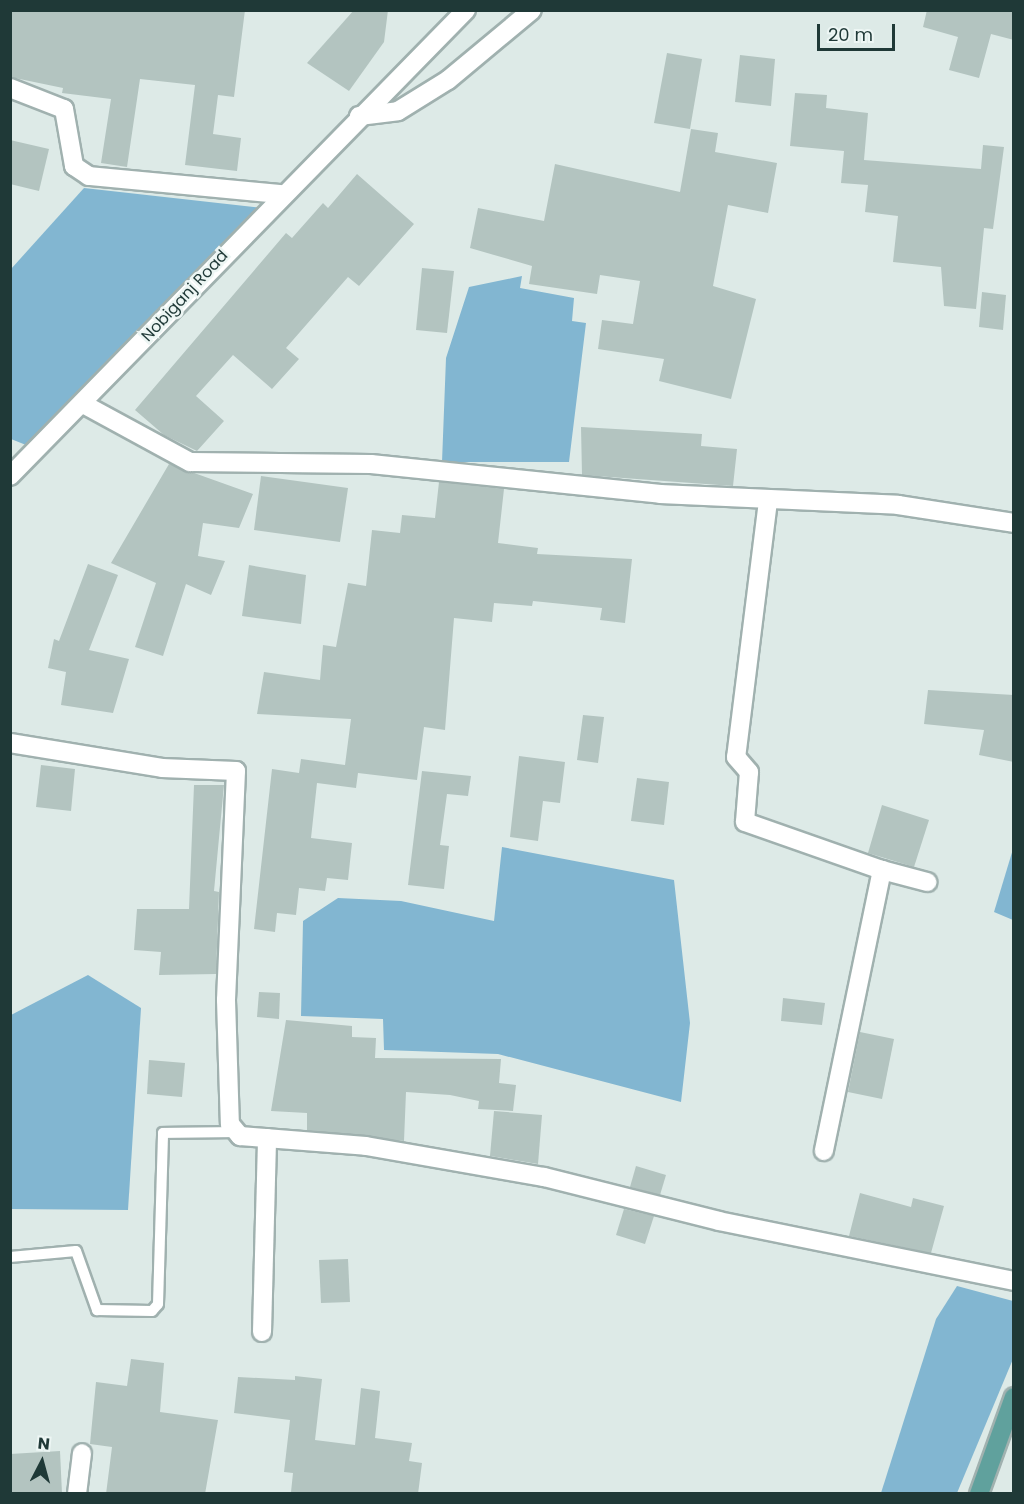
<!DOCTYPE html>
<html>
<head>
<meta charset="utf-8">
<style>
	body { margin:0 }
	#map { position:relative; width:1024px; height:1504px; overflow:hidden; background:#ddeae7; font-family:Poppins,sans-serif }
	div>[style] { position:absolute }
	.water>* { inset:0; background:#82b6d1 }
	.building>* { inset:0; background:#b3c4c0 }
	.roads { filter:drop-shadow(2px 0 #a0b1af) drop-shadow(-2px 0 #a0b1af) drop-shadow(0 2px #a0b1af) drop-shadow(0 -2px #a0b1af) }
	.lane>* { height:10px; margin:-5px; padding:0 5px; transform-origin:5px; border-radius:5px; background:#fff }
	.street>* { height:18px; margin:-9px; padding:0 9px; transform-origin:9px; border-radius:9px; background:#fff }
	.secondary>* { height:18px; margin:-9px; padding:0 9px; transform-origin:9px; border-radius:9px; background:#fff }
	.primary>* { height:18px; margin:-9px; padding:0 9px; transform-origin:9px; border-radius:9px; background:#60a19d }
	span { translate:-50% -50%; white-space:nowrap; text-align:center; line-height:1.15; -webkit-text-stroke:5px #edf6f4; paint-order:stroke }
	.street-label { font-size:16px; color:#1f3937 }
	.frame { position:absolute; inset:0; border:12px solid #1f3937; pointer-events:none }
	.north { position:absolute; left:12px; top:1432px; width:60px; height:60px; -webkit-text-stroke:4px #edf6f4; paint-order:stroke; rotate:6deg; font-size:16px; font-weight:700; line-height:24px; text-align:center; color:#1f3937 }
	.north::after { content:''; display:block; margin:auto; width:21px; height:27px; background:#1f3937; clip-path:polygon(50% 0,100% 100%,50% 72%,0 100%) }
	.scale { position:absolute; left:817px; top:24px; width:78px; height:27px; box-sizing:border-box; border:3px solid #1f3937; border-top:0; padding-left:8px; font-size:18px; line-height:21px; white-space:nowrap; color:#1f3937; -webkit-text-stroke:4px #edf6f4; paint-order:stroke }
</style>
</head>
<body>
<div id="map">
	<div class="water">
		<i style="clip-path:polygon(84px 188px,262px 208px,26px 445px,11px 439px,11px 269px)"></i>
		<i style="clip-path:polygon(522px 276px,520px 288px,574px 298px,572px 321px,586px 323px,569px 462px,442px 462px,446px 358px,469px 287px)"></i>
		<i style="clip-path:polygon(502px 847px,674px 880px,690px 1023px,681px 1102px,498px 1054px,384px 1050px,383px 1019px,301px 1016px,303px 921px,338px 898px,401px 901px,494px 921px)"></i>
		<i style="clip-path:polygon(1013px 849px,1014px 920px,1013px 920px,994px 912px)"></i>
		<i style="clip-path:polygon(88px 975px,141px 1008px,128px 1210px,11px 1209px,11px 1015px)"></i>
		<i style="clip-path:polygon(957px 1286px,1013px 1301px,1013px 1359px,957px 1493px,881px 1493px,936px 1319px)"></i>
	</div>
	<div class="building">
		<i style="clip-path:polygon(10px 10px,245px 10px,234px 97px,218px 95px,213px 134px,241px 138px,237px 171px,185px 165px,195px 85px,140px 79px,127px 167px,101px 163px,111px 99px,62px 93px,63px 88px,10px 77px)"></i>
		<i style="clip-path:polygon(354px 10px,388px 10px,384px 42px,349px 91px,307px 63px)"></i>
		<i style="clip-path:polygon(927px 10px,1014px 10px,1014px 40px,991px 34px,979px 78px,949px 70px,958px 37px,923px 27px)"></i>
		<i style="clip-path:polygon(667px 53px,702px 59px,690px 129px,654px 123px)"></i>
		<i style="clip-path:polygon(740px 55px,775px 59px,771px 106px,735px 102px)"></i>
		<i style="clip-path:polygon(795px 93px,827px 95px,826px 108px,868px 113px,864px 160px,981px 169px,983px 145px,1004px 147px,993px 229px,984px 228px,976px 309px,944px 306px,941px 267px,893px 262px,898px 216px,865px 212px,868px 185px,841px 183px,844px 151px,790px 146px)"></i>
		<i style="clip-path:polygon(691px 129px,718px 133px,715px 152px,777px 163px,768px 213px,728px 205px,713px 286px,756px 299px,731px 399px,659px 381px,664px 359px,598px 349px,602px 320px,633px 324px,640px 281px,600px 275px,597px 294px,529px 284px,532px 266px,470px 248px,478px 208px,544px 221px,555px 164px,680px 192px)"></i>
		<i style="clip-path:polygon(10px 140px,49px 149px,39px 191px,10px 184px)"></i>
		<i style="clip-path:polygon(357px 174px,414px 224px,359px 286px,348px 277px,286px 348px,299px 359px,272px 389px,233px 355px,196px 396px,224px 421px,197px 451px,164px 435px,135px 410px,286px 233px,292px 238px,323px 203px,328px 208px)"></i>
		<i style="clip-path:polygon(422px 268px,454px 271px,447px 333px,416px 330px)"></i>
		<i style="clip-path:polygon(982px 292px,1006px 295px,1003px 330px,979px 327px)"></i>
		<i style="clip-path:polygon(581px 427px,702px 434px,701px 446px,737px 449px,733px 486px,582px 475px)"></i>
		<i style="clip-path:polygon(169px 464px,253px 494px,239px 528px,203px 523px,198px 556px,225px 561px,211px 595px,186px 584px,163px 656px,135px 647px,156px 583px,111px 563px)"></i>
		<i style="clip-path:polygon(261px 476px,348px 488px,340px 542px,254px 530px)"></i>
		<i style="clip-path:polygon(439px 482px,504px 489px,498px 543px,538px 548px,537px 554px,632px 559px,625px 623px,600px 620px,602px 608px,533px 601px,532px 606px,494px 603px,492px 622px,454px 618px,445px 730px,424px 727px,417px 780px,358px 773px,356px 788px,317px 783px,311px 838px,352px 843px,348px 880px,327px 878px,325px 891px,299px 888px,296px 915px,277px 913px,275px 932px,254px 929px,272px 769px,299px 773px,301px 759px,345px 765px,351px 719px,257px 714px,264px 672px,320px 680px,323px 645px,336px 647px,348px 583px,366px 586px,372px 530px,400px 533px,402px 515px,435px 518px)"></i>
		<i style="clip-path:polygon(88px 564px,118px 575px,89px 650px,129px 659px,113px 713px,61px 705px,66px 672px,48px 668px,54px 639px,59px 641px)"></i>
		<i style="clip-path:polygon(249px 565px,306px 575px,301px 624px,242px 616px)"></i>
		<i style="clip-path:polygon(928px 690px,1014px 695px,1014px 762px,979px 755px,984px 730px,924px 724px)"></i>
		<i style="clip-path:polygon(583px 715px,604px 717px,598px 763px,577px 760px)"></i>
		<i style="clip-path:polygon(519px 756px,565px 762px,560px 803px,543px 801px,538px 841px,510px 837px)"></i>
		<i style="clip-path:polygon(41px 765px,75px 769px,71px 811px,36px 807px)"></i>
		<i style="clip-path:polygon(422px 771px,471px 776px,468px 796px,447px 794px,440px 845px,449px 846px,444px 889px,408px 885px)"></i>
		<i style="clip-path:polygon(637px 778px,669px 782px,664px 825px,631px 821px)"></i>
		<i style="clip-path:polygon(194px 785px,224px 785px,214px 891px,219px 892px,216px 974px,159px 975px,161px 952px,134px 950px,137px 909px,189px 909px)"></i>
		<i style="clip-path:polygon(882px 805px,929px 820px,914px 867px,868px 853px)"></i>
		<i style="clip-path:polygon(259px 992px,280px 993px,279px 1019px,257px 1017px)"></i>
		<i style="clip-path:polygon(783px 998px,825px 1003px,822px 1025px,781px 1021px)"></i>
		<i style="clip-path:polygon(286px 1020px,352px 1026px,352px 1037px,376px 1038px,375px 1058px,501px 1059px,499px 1083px,516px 1085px,513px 1111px,478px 1109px,479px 1101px,450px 1095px,406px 1092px,404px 1141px,307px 1130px,307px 1113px,271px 1111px)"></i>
		<i style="clip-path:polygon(860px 1032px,894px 1039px,882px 1099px,848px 1092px)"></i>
		<i style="clip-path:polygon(149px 1060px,185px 1063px,182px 1097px,147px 1094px)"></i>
		<i style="clip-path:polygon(494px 1111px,542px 1115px,538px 1164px,490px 1156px)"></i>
		<i style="clip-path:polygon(636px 1166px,666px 1175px,660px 1195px,630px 1187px)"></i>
		<i style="clip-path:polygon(860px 1193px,911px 1207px,913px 1198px,944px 1206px,931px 1253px,849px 1236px)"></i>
		<i style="clip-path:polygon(624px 1209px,654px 1216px,645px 1244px,616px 1235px)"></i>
		<i style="clip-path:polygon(348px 1259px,350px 1302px,321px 1303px,319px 1260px)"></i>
		<i style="clip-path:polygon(131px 1359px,164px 1363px,160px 1412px,218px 1420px,205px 1494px,106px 1494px,112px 1447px,90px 1444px,96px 1382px,127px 1386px)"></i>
		<i style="clip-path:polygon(295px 1376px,322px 1379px,315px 1440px,355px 1445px,361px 1388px,380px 1391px,375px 1438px,412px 1443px,409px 1461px,422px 1463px,418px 1494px,291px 1492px,293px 1473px,284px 1472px,290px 1420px,234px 1413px,238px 1377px,295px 1380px)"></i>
		<i style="clip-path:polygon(60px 1451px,62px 1494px,10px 1494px,10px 1454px)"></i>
	</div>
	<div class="roads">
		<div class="lane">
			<i style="left:10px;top:1257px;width:66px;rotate:-5.2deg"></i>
			<i style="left:76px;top:1251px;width:63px;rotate:70.4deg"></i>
			<i style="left:97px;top:1310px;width:55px;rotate:1deg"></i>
			<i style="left:152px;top:1311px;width:9px;rotate:-49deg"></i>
			<i style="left:158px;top:1304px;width:171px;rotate:-88.3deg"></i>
			<i style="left:163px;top:1133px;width:71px;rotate:-0.8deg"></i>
		</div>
		<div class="street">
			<i style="left:10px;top:88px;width:58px;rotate:21.3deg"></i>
			<i style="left:64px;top:109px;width:58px;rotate:80deg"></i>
			<i style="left:74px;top:166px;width:18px;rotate:34deg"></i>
			<i style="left:89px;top:176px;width:193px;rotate:5.4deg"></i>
			<i style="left:83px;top:404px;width:122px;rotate:28.5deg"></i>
			<i style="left:190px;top:462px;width:181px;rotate:0.6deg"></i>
			<i style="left:371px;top:464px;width:291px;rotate:5.9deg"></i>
			<i style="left:660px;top:494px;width:238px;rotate:2.6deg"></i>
			<i style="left:898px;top:505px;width:117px;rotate:8.8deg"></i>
			<i style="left:768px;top:501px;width:258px;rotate:97.1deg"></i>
			<i style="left:736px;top:757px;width:20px;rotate:49deg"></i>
			<i style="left:749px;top:772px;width:50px;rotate:94.6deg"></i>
			<i style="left:745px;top:822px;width:145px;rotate:19.3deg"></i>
			<i style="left:882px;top:870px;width:287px;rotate:101.7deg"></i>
			<i style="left:10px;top:743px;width:154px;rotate:9.3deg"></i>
			<i style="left:162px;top:768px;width:74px;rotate:2.3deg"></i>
			<i style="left:236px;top:771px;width:229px;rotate:92.5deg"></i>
			<i style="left:226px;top:1000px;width:124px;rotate:88.2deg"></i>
			<i style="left:230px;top:1124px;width:16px;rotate:50deg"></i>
			<i style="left:240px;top:1136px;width:126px;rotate:4.5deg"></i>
			<i style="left:366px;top:1146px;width:181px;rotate:9.9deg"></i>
			<i style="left:544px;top:1177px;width:180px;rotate:14.1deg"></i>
			<i style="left:719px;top:1221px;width:301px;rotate:11.5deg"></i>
			<i style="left:882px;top:870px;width:47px;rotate:14.9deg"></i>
			<i style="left:262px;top:1332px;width:194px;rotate:-88.5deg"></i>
			<i style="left:77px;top:1494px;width:41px;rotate:-83deg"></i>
		</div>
		<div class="secondary">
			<i style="left:359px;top:116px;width:39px;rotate:-7deg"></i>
			<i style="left:398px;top:111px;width:59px;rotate:-31.8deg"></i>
			<i style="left:448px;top:80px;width:109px;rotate:-39.8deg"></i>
			<i style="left:10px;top:476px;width:652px;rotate:-45.62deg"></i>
		</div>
		<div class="primary">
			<i style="left:979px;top:1494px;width:103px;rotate:-70.2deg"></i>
		</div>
	</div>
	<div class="street-label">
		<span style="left:185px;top:296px;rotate:-47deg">Nobiganj Road</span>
	</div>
	<div class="frame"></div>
	<div class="north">N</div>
	<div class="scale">20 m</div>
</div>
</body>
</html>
